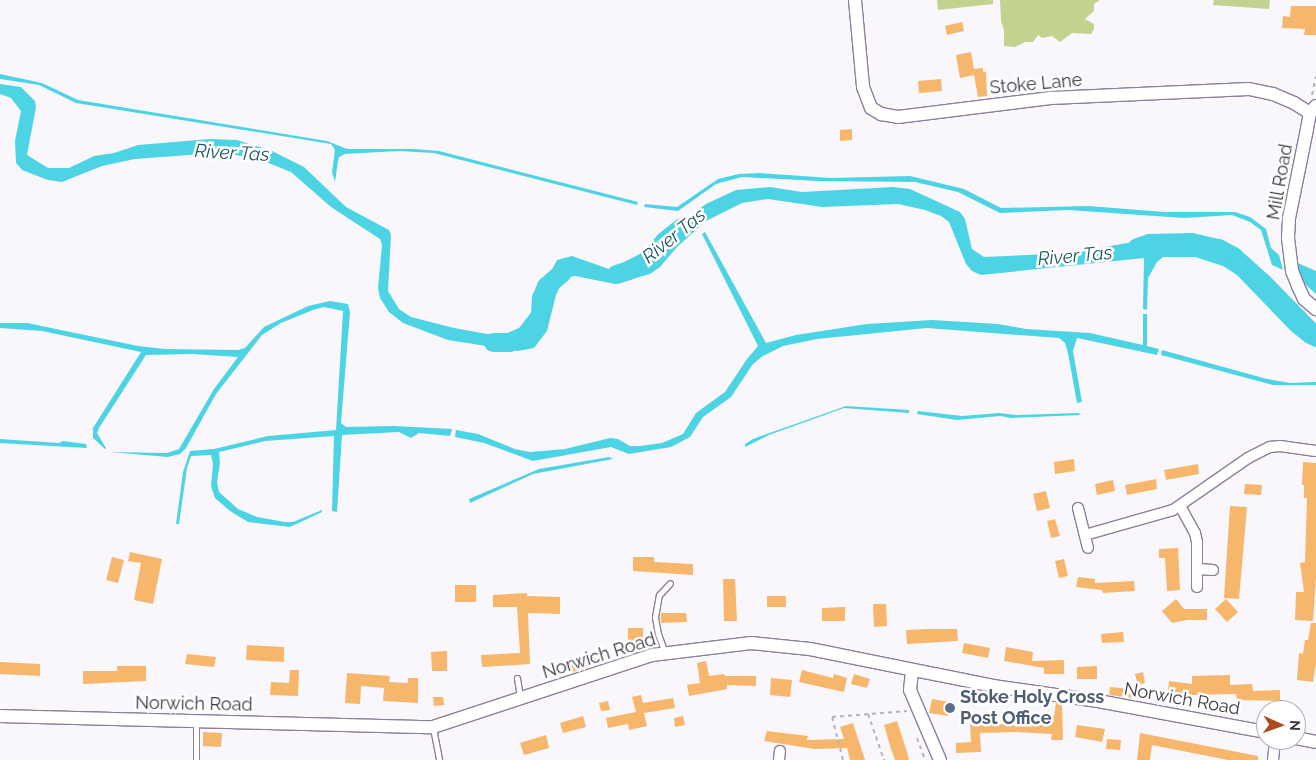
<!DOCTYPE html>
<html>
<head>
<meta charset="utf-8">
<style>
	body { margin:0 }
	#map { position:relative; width:1316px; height:760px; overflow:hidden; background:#f9f6fc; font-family:Raleway,sans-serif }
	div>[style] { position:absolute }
	.green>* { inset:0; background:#c4d28f }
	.water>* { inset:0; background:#4dd4e4 }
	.river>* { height:19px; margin:-9.5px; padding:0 9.5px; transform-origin:9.5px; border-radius:9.5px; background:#4dd4e4 }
	.building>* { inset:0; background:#f6b76d }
	.path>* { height:2px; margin-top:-1px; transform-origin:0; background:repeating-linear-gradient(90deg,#b6b2ba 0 4px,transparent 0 8px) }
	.roads { filter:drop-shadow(1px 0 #8c7f9a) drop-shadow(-1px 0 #8c7f9a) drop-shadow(0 1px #8c7f9a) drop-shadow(0 -1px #8c7f9a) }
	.service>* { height:5px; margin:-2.5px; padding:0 2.5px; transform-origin:2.5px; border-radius:2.5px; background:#fff }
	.minor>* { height:10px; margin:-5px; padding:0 5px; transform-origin:5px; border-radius:5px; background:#fff }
	.tertiary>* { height:12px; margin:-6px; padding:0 6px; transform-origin:6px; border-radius:6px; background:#fff }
	.dots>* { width:14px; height:14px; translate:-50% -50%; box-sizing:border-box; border:2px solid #fff; border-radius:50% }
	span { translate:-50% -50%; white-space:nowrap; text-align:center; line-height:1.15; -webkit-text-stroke:5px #fff; paint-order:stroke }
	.street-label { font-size:18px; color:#3c3742 }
	.service-label { font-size:18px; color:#4e5e75; font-weight:700 }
	.left { translate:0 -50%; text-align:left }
	.water-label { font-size:19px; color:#1f575e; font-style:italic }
	.north { position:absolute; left:1256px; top:700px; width:50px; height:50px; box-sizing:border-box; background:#fff; border:1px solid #b1afb3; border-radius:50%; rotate:92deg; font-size:14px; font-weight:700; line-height:20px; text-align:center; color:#3c3742 }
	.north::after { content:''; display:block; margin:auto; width:18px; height:22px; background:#af4920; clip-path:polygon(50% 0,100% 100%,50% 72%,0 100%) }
</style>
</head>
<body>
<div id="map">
	<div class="green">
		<i style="clip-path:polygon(937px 0,993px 0,993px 4px,938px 10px)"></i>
		<i style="clip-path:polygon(1000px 0,1100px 0,1094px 4px,1094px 11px,1085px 19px,1094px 24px,1094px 29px,1091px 34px,1072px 33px,1060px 42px,1052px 36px,1042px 38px,1038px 35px,1033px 42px,1025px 42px,1015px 47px,1004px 46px,1004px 30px,1001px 21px)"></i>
		<i style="clip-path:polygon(1214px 0,1270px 0,1269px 9px,1213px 5px)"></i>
	</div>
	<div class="water">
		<i style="clip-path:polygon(0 74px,42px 83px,78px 100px,327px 141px,347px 149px,414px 149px,439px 151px,638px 202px,637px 205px,434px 153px,398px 151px,345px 154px,339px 157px,338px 161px,335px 182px,332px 172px,335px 150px,331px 144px,76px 103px,39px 85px,0 79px)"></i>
		<i style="clip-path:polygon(0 84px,21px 87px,35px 101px,36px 107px,27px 155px,48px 168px,69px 168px,94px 156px,114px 153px,138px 145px,210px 139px,237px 140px,272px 151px,304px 167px,346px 207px,389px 230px,391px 235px,388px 291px,399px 309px,411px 317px,454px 328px,516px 339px,529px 337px,537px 324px,548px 277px,557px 260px,572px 256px,612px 270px,634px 267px,651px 257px,665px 239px,692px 214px,706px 204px,736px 190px,770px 187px,802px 192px,893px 187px,910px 189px,960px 212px,965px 219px,972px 249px,984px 257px,1070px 253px,1139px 241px,1178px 243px,1210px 248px,1227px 254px,1239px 262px,1309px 328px,1316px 331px,1316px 347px,1306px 343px,1291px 331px,1237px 275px,1223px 266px,1195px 257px,1163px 257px,1157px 262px,1148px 278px,1147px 310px,1143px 309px,1144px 258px,981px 275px,972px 271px,966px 264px,949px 222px,941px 216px,925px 210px,898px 204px,822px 207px,768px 199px,742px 203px,706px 221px,677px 247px,660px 267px,650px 274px,615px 284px,575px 276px,564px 278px,556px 295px,547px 331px,534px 348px,518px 351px,448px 340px,403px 323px,389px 312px,380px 298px,378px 288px,382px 245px,380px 239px,331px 207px,291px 172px,266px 162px,236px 155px,202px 154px,135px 159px,102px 166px,62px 182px,48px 180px,22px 170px,16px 163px,15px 141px,21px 111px,11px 98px,0 94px)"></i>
		<i style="clip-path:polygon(760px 173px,831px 178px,910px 176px,964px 189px,1001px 208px,1088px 206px,1165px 212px,1235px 212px,1250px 217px,1266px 229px,1271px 248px,1279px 255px,1283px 270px,1272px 265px,1261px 230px,1250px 222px,1232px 215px,1184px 218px,1068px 210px,1000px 213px,958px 192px,915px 182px,818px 181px,742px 177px,716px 184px,678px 211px,644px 207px,645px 204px,677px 207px,718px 179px,739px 174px)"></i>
		<i style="clip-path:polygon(705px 232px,766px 343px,796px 335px,867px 324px,932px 320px,998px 324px,1026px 329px,1090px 333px,1143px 345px,1143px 314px,1147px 314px,1147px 346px,1159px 349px,1157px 355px,1077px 338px,1073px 351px,1082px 402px,1077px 403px,1068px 353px,1065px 343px,1059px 338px,927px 328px,817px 339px,783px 346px,763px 356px,753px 364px,731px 397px,703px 417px,690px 437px,671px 447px,629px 454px,611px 447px,533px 461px,484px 443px,455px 437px,456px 430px,478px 434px,515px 449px,530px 452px,565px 449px,610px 438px,618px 439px,630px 446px,640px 446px,662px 443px,683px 434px,696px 413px,725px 392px,747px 359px,758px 346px,702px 234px)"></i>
		<i style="clip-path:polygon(1293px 261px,1316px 271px,1316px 294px,1298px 278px)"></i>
		<i style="clip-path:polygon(330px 301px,348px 304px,350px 312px,341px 423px,346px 427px,394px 426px,452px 429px,450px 436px,419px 433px,411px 438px,399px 432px,342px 435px,337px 512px,332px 511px,334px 436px,265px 441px,219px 452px,220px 463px,217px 482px,219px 492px,238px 509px,257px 517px,285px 522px,293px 522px,322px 510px,322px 512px,290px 527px,248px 522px,230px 511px,215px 498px,211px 486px,213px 464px,211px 455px,191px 456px,187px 468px,179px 524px,176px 524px,183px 472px,190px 451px,214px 449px,268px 436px,336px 430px,343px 311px,324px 307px,313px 310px,281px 323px,262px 335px,216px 394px,186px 448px,180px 454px,168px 457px,110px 452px,167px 453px,179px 449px,214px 389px,238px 357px,192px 354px,146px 355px,99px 428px,97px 433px,106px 448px,105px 449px,93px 438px,93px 428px,141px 352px,42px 331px,0 328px,0 323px,27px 323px,138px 346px,165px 349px,238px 350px,245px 348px,264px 327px,308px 306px)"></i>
		<i style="clip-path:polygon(1162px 350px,1267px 379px,1290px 383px,1316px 382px,1316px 385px,1273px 385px,1161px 355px)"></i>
		<i style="clip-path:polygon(846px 406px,909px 410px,909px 413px,844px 408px,769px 435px,745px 447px,745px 444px,753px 439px)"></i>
		<i style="clip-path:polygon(918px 411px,962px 416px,999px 413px,1016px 415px,1079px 413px,1080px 415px,1011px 418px,1000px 416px,957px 420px,917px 414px)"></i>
		<i style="clip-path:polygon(0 439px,59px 443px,63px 441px,86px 444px,87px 448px,0 443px)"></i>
		<i style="clip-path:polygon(609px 457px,613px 459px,533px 474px,470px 503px,469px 499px,539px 469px)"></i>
	</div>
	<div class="river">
		<i style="left:1137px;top:247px;width:13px;rotate:-18deg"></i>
		<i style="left:1149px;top:243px;width:42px;rotate:-1.4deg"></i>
		<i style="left:1191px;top:242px;width:28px;rotate:13deg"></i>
		<i style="left:1218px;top:248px;width:17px;rotate:28deg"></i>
		<i style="left:1233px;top:256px;width:39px;rotate:42deg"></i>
		<i style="left:1262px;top:282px;width:77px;rotate:45.5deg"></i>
		<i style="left:616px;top:274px;width:13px;rotate:-18deg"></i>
		<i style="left:628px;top:270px;width:18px;rotate:-27deg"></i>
		<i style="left:644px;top:262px;width:29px;rotate:-46deg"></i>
		<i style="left:664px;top:241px;width:22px;rotate:-39deg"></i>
		<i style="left:493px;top:342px;width:16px"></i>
		<i style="left:509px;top:342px;width:17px;rotate:-24deg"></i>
		<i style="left:525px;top:335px;width:25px;rotate:-53deg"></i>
		<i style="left:540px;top:315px;width:17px;rotate:-87deg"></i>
		<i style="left:541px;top:298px;width:13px;rotate:-67deg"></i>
		<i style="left:546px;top:286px;width:21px;rotate:-41deg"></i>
	</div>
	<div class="building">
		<i style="clip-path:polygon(1291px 6px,1316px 6px,1316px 35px,1304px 35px,1305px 29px,1282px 28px,1283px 16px,1290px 17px)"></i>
		<i style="clip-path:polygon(962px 22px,964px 31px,947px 35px,945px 26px)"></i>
		<i style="clip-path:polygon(971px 52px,974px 69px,983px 68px,983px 72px,986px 72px,987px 96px,978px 97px,974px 75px,960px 78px,956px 55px)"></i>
		<i style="clip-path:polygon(941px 79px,942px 91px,919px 93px,918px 81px)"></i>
		<i style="clip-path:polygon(852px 129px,852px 140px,840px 141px,840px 130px)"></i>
		<i style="clip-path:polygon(1074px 459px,1075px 471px,1055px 474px,1054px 462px)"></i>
		<i style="clip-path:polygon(1303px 462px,1316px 463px,1316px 578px,1313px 621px,1295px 620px,1296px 592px,1304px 592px,1300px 563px,1305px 562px,1307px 498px,1304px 498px,1304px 485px,1302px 485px)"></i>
		<i style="clip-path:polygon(1198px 464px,1199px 474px,1166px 480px,1164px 470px)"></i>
		<i style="clip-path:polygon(1156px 479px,1157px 489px,1127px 495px,1125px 485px)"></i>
		<i style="clip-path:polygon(1113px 480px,1115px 491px,1097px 495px,1095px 484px)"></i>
		<i style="clip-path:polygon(1245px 484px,1262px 485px,1261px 495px,1244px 494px)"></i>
		<i style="clip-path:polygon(1046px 491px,1050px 508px,1037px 511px,1033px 494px)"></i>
		<i style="clip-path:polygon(1230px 506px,1247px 507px,1239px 599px,1224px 598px)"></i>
		<i style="clip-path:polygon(1055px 519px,1060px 536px,1051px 538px,1047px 521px)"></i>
		<i style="clip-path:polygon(1178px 548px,1180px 590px,1167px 591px,1165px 558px,1159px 558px,1159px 549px)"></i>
		<i style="clip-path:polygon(130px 552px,162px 559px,153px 604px,134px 600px,141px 563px,128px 561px)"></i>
		<i style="clip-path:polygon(112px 557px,124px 560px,118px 583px,106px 580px)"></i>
		<i style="clip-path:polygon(633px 557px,654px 557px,654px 562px,693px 564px,693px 575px,633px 571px)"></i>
		<i style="clip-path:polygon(1064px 559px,1068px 576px,1059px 578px,1055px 561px)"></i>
		<i style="clip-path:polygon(1078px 577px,1095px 579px,1095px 583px,1134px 581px,1135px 591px,1103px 593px,1102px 590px,1076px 587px)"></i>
		<i style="clip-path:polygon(723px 579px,735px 579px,737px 621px,724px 621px)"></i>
		<i style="clip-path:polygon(455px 585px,476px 585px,476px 602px,455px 602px)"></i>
		<i style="clip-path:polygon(527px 593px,527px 596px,560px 597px,560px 614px,528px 613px,530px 664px,482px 667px,481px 655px,520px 653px,517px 607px,493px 607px,493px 595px)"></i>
		<i style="clip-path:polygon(767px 596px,786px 596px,786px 607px,767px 607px)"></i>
		<i style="clip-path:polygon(1176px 599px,1184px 609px,1207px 609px,1207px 620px,1187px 620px,1172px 623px,1162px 611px)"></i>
		<i style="clip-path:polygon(1226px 599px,1238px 612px,1227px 622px,1215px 609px)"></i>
		<i style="clip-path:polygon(873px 604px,886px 604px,887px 626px,874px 627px)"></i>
		<i style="clip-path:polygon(845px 607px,845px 621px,822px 621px,822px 608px)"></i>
		<i style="clip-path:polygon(661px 613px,686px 613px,687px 622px,661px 623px)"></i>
		<i style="clip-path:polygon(1311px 623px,1316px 623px,1316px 663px,1313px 682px,1297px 680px,1299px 653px,1303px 654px,1305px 640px,1308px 640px)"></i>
		<i style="clip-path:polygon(628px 628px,643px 628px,643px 641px,628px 641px)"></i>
		<i style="clip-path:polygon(928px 629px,957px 629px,958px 641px,907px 644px,906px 630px)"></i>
		<i style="clip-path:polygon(1123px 632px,1124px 642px,1102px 643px,1101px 634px)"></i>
		<i style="clip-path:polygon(964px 643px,990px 648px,988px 658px,962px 653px)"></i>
		<i style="clip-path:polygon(247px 645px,284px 647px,284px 662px,246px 660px)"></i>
		<i style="clip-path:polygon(1006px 647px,1033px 652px,1032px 661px,1064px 660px,1064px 674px,1044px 674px,1044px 668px,1004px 661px)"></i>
		<i style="clip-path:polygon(447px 651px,447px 671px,432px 671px,431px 652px)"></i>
		<i style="clip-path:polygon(187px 654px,216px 657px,214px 667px,185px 664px)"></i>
		<i style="clip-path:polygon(599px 657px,601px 663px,570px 673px,568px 666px)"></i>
		<i style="clip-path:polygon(706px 661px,709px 676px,724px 674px,725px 676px,756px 676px,756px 686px,727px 685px,727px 689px,689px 696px,687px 685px,700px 683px,697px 663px)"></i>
		<i style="clip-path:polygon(0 662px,40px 664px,40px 676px,0 674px)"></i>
		<i style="clip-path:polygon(117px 666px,146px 666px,146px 681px,83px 684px,83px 671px,117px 671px)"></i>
		<i style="clip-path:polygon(1097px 666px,1097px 679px,1077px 679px,1077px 667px)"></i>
		<i style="clip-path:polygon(290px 670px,299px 670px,298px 696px,270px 695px,271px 682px,289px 683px)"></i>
		<i style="clip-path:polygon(802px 670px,833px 678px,834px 674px,847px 678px,844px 692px,799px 682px)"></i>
		<i style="clip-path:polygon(1143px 672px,1145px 683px,1138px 685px,1135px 674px)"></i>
		<i style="clip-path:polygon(347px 673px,390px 676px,389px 682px,408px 683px,408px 678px,418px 678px,418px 703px,383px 701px,384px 688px,361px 686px,360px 704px,345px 703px)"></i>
		<i style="clip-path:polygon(854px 674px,870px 679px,867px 688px,851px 684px)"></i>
		<i style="clip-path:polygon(1230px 675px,1230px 685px,1252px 684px,1253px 691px,1280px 690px,1280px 701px,1237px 700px,1236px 694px,1192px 695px,1168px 691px,1169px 681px,1192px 684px,1192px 676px)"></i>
		<i style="clip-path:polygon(771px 678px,792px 680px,790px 697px,770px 695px)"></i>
		<i style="clip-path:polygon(1110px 687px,1143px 690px,1142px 699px,1109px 695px)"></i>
		<i style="clip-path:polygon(641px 695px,643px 703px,673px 698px,675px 708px,644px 713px,647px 726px,629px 730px,628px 724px,608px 728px,606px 718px,636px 712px,632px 697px)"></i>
		<i style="clip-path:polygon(433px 697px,443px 697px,444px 705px,434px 706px)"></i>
		<i style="clip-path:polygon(932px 699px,955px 703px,953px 712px,949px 712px,948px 716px,929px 713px)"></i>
		<i style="clip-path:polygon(608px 701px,610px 710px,601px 711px,599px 703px)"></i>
		<i style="clip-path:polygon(1056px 703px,1062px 704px,1063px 740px,1051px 740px,1052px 734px,1015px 732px,980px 733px,981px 752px,956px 753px,956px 743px,971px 742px,970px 721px,978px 720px,979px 724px,1026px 724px,1027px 714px,1054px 716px)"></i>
		<i style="clip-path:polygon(583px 716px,586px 727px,563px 733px,560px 723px)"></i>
		<i style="clip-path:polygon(683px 716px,685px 725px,675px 727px,674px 718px)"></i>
		<i style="clip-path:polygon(1296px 718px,1305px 719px,1304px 727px,1296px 726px)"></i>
		<i style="clip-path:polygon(897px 721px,907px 752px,909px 760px,895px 760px,891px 749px,884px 725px)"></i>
		<i style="clip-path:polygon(853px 723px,865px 760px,850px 760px,847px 748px,815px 749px,764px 741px,767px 731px,808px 736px,807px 740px,844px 739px,840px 727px)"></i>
		<i style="clip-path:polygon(1077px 725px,1105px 729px,1102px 742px,1075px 737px)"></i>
		<i style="clip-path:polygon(203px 732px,222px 733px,221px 747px,203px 746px)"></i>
		<i style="clip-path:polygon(1140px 733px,1258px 756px,1258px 760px,1228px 760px,1152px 745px,1150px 760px,1137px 760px)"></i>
		<i style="clip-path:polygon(546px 735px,549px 748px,524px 755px,520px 743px)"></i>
		<i style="clip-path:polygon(1107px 739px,1121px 740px,1120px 750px,1106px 749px)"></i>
	</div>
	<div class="path">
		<i style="left:1312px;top:95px;width:19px;rotate:-78deg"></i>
		<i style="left:868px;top:714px;width:49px;rotate:70.8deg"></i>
		<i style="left:917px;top:738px;width:23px;rotate:70deg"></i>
		<i style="left:843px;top:760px;width:44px;rotate:-104.3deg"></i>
		<i style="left:832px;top:717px;width:75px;rotate:-4.6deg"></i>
	</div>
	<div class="roads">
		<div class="service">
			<i style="left:665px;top:653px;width:20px;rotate:-110deg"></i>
			<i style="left:658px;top:634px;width:17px;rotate:-100deg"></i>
			<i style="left:655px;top:617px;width:22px;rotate:-80deg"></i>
			<i style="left:659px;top:595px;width:16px;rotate:-47deg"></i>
			<i style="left:517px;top:678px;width:20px;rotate:81deg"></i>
			<i style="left:196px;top:722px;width:38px;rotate:90deg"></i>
			<i style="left:433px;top:728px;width:33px;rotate:79deg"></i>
		</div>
		<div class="minor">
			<i style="left:1180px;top:506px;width:31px;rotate:61deg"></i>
			<i style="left:1195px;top:533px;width:9px;rotate:77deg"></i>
			<i style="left:1197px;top:542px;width:45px;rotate:90deg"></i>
			<i style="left:1078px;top:508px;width:41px;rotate:76deg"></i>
			<i style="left:1085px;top:535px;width:91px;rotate:-15.9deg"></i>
			<i style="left:1173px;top:510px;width:91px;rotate:-34.7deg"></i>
			<i style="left:1248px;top:458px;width:25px;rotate:-27deg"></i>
			<i style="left:1270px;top:447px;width:10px;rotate:-6deg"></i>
			<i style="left:1280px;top:446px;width:36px;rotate:8deg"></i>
			<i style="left:1198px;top:569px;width:15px;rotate:4deg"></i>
			<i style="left:779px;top:760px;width:9px;rotate:-84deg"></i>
			<i style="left:1273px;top:760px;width:20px;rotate:-84deg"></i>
		</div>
		<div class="tertiary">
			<i style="left:855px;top:0;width:87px;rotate:84.7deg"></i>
			<i style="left:863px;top:87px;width:22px;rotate:69deg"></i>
			<i style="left:871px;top:108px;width:12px;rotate:31deg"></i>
			<i style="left:881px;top:114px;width:17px;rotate:10deg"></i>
			<i style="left:898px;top:117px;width:154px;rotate:-7.1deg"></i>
			<i style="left:1051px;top:98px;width:198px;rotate:-2.6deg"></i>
			<i style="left:1249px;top:89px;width:25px;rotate:12deg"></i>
			<i style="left:1273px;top:94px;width:23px;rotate:23deg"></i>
			<i style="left:1294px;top:103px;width:19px;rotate:32deg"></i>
			<i style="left:1316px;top:106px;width:9px;rotate:131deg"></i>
			<i style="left:1310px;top:113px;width:16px;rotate:101deg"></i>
			<i style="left:1307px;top:129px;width:91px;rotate:101.4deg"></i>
			<i style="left:1289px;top:218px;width:20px;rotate:93deg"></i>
			<i style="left:1288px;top:238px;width:33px;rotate:83deg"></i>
			<i style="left:1292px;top:271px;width:16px;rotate:68deg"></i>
			<i style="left:1298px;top:286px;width:14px;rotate:65deg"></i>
			<i style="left:1304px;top:299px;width:16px;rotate:40deg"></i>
			<i style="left:912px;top:671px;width:19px;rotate:96deg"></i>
			<i style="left:910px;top:690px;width:76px;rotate:66.8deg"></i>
			<i style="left:0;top:716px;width:433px;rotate:1.5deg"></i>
			<i style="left:433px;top:727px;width:231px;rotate:-18.2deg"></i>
			<i style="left:652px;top:655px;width:100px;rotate:-6.9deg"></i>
			<i style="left:751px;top:643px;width:59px;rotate:5.8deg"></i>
			<i style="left:810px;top:649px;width:187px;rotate:11.4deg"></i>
			<i style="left:993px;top:686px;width:106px;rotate:8.1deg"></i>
			<i style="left:1098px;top:701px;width:171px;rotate:10.5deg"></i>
			<i style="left:1296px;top:738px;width:20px;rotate:11deg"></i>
		</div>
	</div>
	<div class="dots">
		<i style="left:950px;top:708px;background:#5c6f8a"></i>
	</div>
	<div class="street-label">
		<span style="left:1036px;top:84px;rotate:-5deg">Stoke Lane</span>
		<span style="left:1280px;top:182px;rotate:-80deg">Mill Road</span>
		<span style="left:599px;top:656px;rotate:-17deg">Norwich Road</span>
		<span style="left:1182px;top:699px;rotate:10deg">Norwich Road</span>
		<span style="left:194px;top:704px;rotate:1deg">Norwich Road</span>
	</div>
	<div class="service-label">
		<span class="left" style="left:960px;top:708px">Stoke Holy Cross<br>Post Office</span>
	</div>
	<div class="water-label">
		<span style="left:232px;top:153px;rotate:3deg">River Tas</span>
		<span style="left:674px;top:236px;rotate:-39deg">River Tas</span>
		<span style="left:1075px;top:256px;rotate:-5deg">River Tas</span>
	</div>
	<div class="north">N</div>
</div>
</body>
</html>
